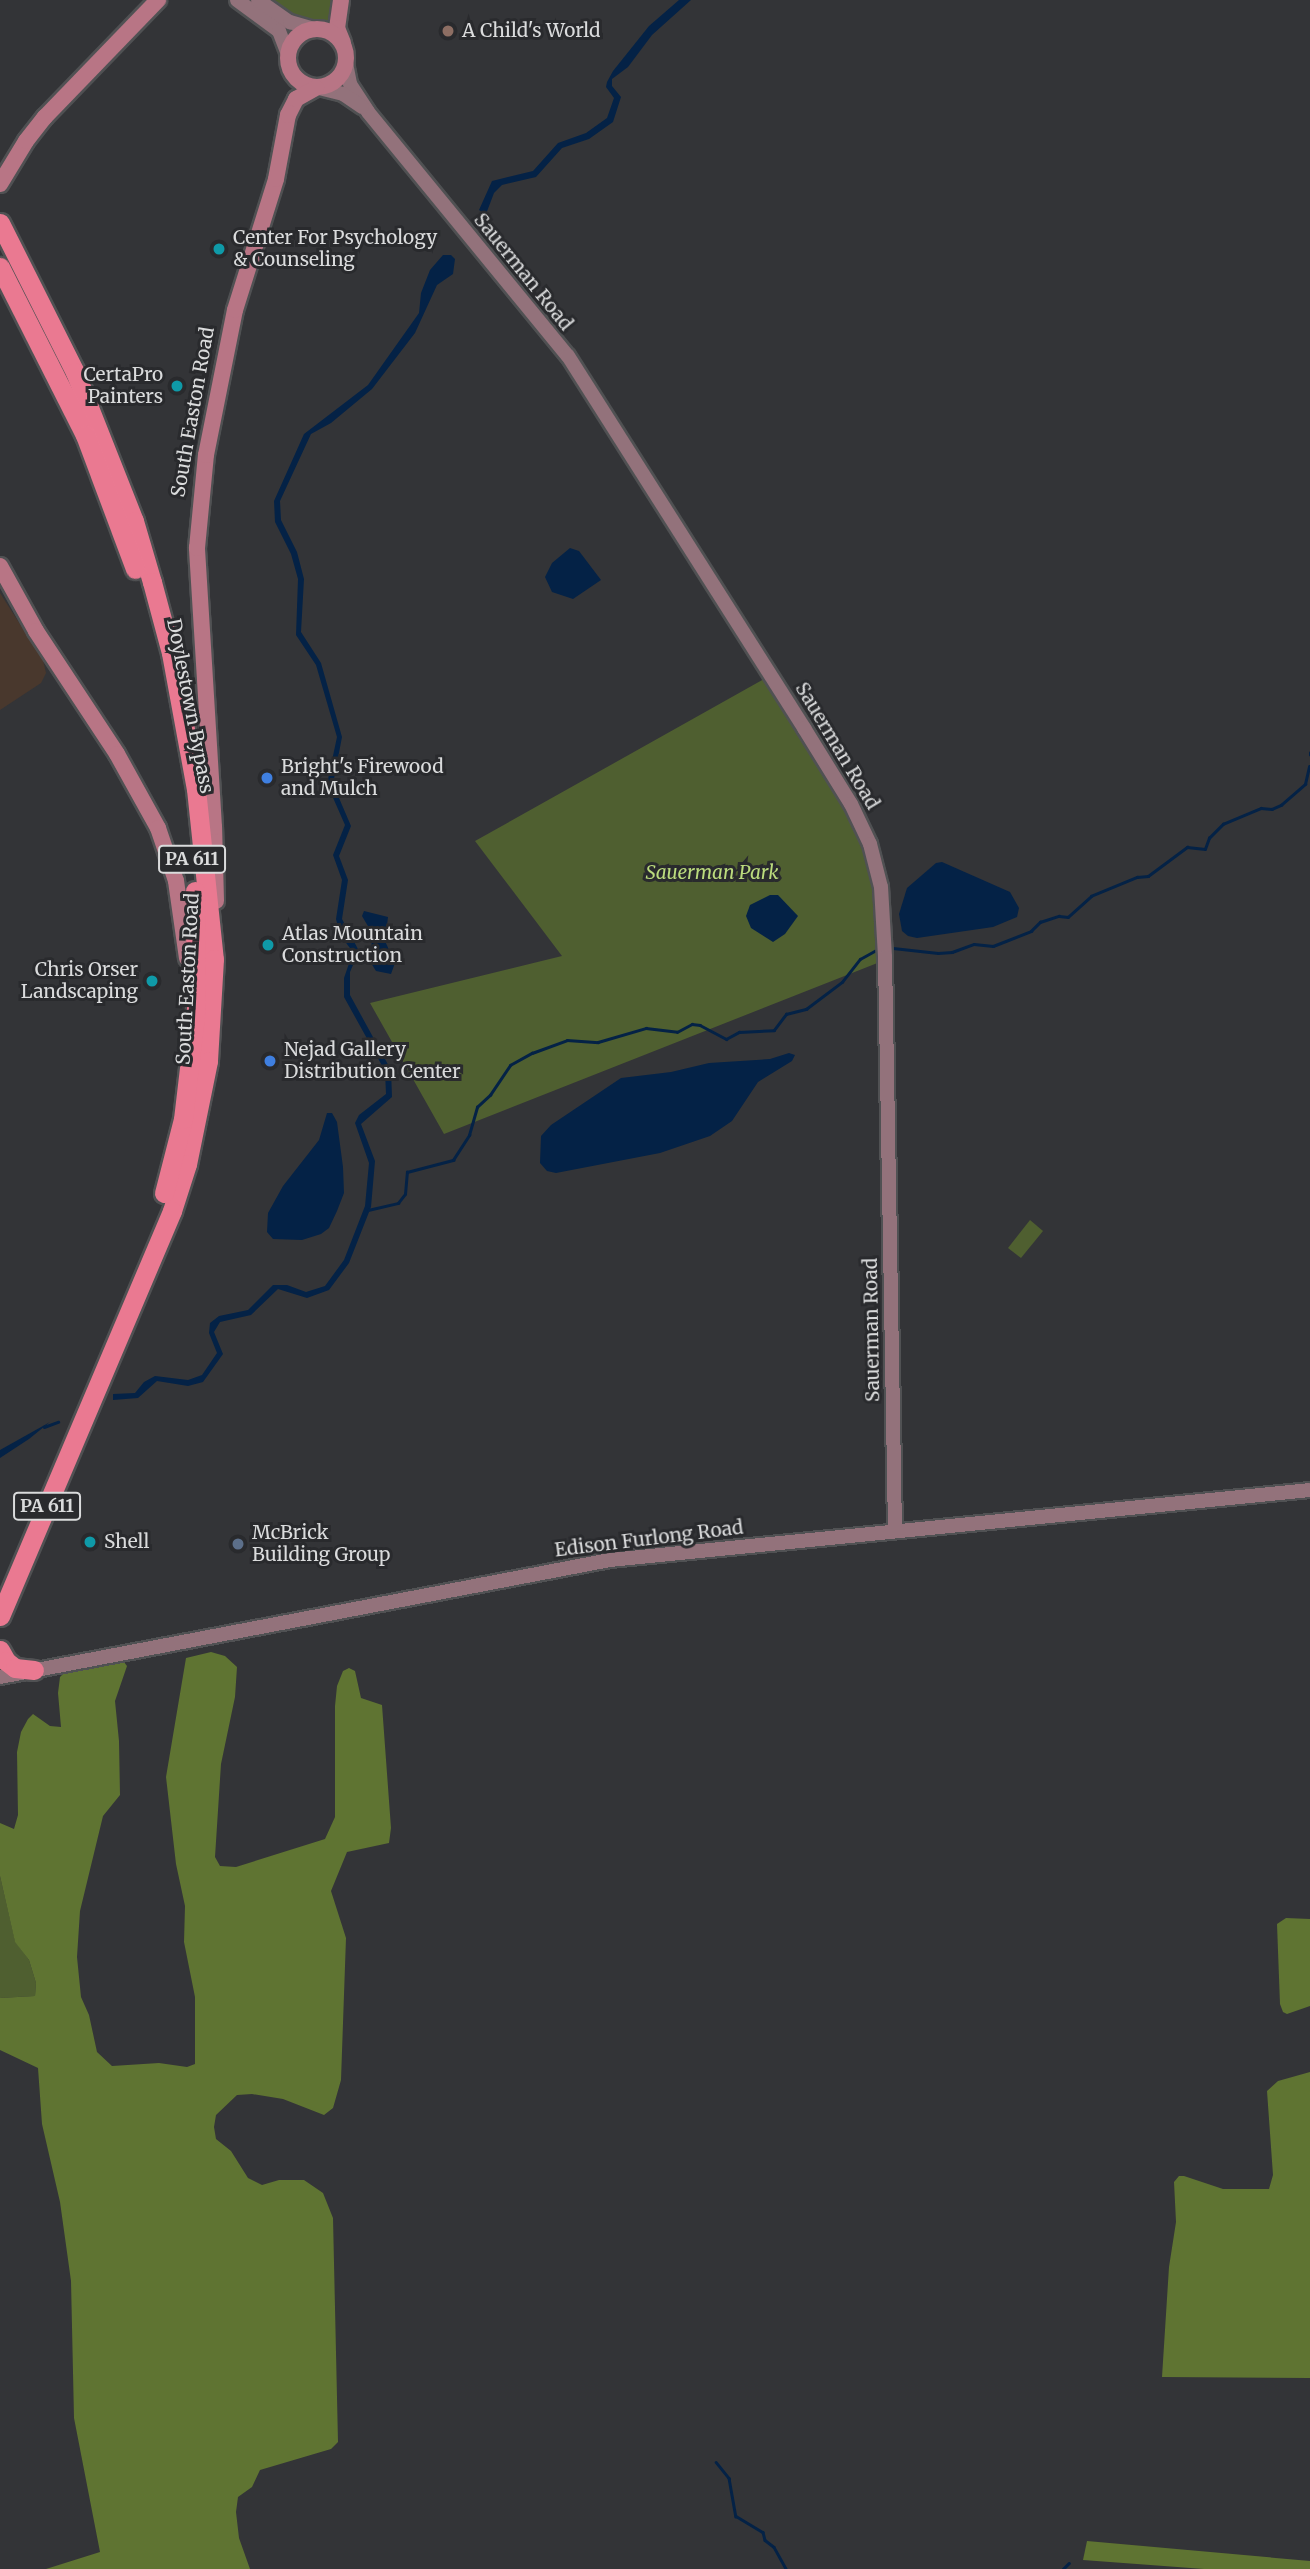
<!DOCTYPE html>
<html>
<head>
<meta charset="utf-8">
<style>
	body { margin:0 }
	#map { position:relative; width:1310px; height:2569px; overflow:hidden; background:#333437; font-family:Merriweather,serif }
	div>[style] { position:absolute }
	.education>* { inset:0; background:#49382d }
	.green>* { inset:0; background:#4f5f30 }
	.forest>* { inset:0; background:#5f7432 }
	.water>* { inset:0; background:#042246 }
	.stream>* { height:2.5px; margin:-1.25px; padding:0 1.25px; transform-origin:1.25px; border-radius:1.25px; background:#042246 }
	.roads { filter:drop-shadow(2px 0 #505153) drop-shadow(-2px 0 #505153) drop-shadow(0 2px #505153) drop-shadow(0 -2px #505153) }
	.secondary>* { height:14px; margin:-7px; padding:0 7px; transform-origin:7px; border-radius:7px; background:#93727b }
	.primary>* { height:16px; margin:-8px; padding:0 8px; transform-origin:8px; border-radius:8px; background:#b87585 }
	.primary>.ring { margin:-8px; padding:0; box-sizing:content-box; background:none; border:16px solid #b87585; border-radius:50% }
	.highway>* { height:19px; margin:-9.5px; padding:0 9.5px; transform-origin:9.5px; border-radius:9.5px; background:#ea7991 }
	.dots>* { width:19px; height:19px; translate:-50% -50%; box-sizing:border-box; border:4px solid #292a2d; border-radius:50% }
	span { translate:-50% -50%; white-space:nowrap; text-align:center; line-height:1.15; -webkit-text-stroke:6px #292a2d; paint-order:stroke }
	.shield-label span { padding:2px 5px; background:#292a2d; border:2px solid; border-radius:5px; -webkit-text-stroke-width:0 }
	.shield-label { font-size:18px; color:#dadbdc; font-weight:700 }
	.poi-label { font-size:19px; color:#dadbdc }
	.left { translate:0 -50%; text-align:left }
	.right { translate:-100% -50%; text-align:right }
	.street-label { font-size:19px; color:#dadbdc }
	.park-label { font-size:19px; color:#bbdb7d; font-style:italic }
</style>
</head>
<body>
<div id="map">
	<div class="education">
		<i style="clip-path:polygon(0 593px,43px 660px,46px 673px,41px 683px,0 710px)"></i>
	</div>
	<div class="green">
		<i style="clip-path:polygon(261px 0,333px 0,331px 24px,287px 16px)"></i>
		<i style="clip-path:polygon(766px 678px,853px 818px,864px 846px,876px 889px,880px 962px,444px 1134px,370px 1003px,562px 956px,475px 841px)"></i>
		<i style="clip-path:polygon(1030px 1220px,1043px 1231px,1021px 1258px,1008px 1248px)"></i>
		<i style="clip-path:polygon(0 1876px,15px 1941px,29px 1960px,36px 1983px,35px 1996px,0 1998px)"></i>
	</div>
	<div class="forest">
		<i style="clip-path:polygon(211px 1652px,225px 1656px,237px 1667px,235px 1697px,221px 1764px,215px 1857px,220px 1866px,236px 1867px,325px 1839px,335px 1817px,335px 1706px,337px 1686px,343px 1671px,349px 1668px,355px 1671px,361px 1698px,382px 1705px,391px 1828px,389px 1843px,347px 1852px,331px 1891px,346px 1938px,341px 2080px,333px 2108px,324px 2115px,283px 2099px,252px 2094px,237px 2095px,216px 2115px,214px 2127px,216px 2139px,231px 2151px,248px 2178px,262px 2185px,279px 2180px,304px 2180px,323px 2193px,333px 2218px,338px 2442px,331px 2449px,260px 2470px,252px 2487px,238px 2497px,236px 2512px,239px 2538px,250px 2569px,46px 2569px,100px 2552px,74px 2418px,71px 2281px,60px 2202px,42px 2124px,38px 2068px,0 2050px,0 1998px,35px 1996px,36px 1983px,29px 1960px,15px 1942px,0 1876px,0 1823px,14px 1829px,18px 1815px,17px 1752px,21px 1732px,28px 1719px,33px 1714px,50px 1726px,61px 1727px,58px 1693px,60px 1677px,68px 1669px,124px 1662px,127px 1666px,115px 1701px,119px 1741px,120px 1795px,103px 1816px,80px 1911px,77px 1957px,81px 1997px,89px 2015px,97px 2052px,112px 2066px,159px 2063px,187px 2067px,195px 2064px,195px 1997px,184px 1942px,185px 1906px,176px 1864px,166px 1777px,186px 1658px)"></i>
		<i style="clip-path:polygon(1286px 1918px,1310px 1919px,1310px 2006px,1287px 2014px,1283px 2012px,1280px 2004px,1277px 1924px)"></i>
		<i style="clip-path:polygon(1310px 2072px,1310px 2378px,1162px 2377px,1169px 2267px,1176px 2222px,1174px 2182px,1179px 2176px,1184px 2176px,1223px 2189px,1269px 2189px,1273px 2175px,1267px 2091px,1278px 2081px)"></i>
		<i style="clip-path:polygon(1087px 2541px,1310px 2561px,1310px 2569px,1204px 2569px,1083px 2560px)"></i>
	</div>
	<div class="water">
		<i style="clip-path:polygon(679px 0,691px 0,652px 35px,628px 67px,612px 79px,612px 86px,621px 97px,613px 122px,589px 139px,562px 148px,536px 177px,502px 185px,494px 193px,486px 214px,479px 210px,492px 181px,533px 171px,558px 143px,586px 133px,607px 118px,614px 98px,606px 87px,607px 82px,613px 71px,649px 26px)"></i>
		<i style="clip-path:polygon(443px 255px,451px 255px,455px 259px,453px 274px,437px 285px,415px 333px,372px 389px,331px 423px,311px 434px,280px 501px,281px 520px,297px 552px,304px 579px,301px 632px,321px 663px,342px 737px,333px 784px,351px 826px,339px 856px,348px 880px,342px 919px,359px 951px,350px 972px,350px 995px,391px 1070px,392px 1097px,361px 1124px,375px 1161px,371px 1207px,349px 1263px,329px 1290px,307px 1298px,278px 1289px,251px 1315px,220px 1322px,214px 1332px,223px 1354px,203px 1382px,188px 1386px,157px 1381px,138px 1398px,113px 1400px,113px 1394px,135px 1393px,144px 1382px,155px 1376px,188px 1380px,202px 1375px,217px 1353px,209px 1333px,210px 1323px,219px 1316px,248px 1310px,273px 1285px,287px 1285px,306px 1292px,325px 1286px,344px 1260px,365px 1206px,369px 1163px,355px 1123px,359px 1115px,386px 1094px,385px 1071px,344px 997px,344px 978px,353px 952px,340px 935px,336px 919px,342px 880px,333px 855px,345px 825px,327px 784px,337px 737px,316px 665px,296px 635px,298px 579px,291px 554px,275px 522px,274px 501px,304px 434px,368px 385px,419px 313px,421px 293px,430px 270px)"></i>
		<i style="clip-path:polygon(570px 548px,579px 551px,601px 580px,573px 599px,552px 592px,545px 577px,552px 563px)"></i>
		<i style="clip-path:polygon(942px 862px,1010px 892px,1019px 908px,1017px 917px,993px 927px,917px 938px,908px 936px,902px 931px,899px 914px,907px 888px,936px 863px)"></i>
		<i style="clip-path:polygon(770px 895px,778px 895px,798px 916px,785px 934px,773px 942px,751px 928px,746px 916px,750px 905px)"></i>
		<i style="clip-path:polygon(364px 911px,388px 917px,385px 941px,395px 963px,391px 974px,376px 971px,371px 963px,372px 933px,362px 916px)"></i>
		<i style="clip-path:polygon(789px 1053px,795px 1055px,792px 1061px,758px 1082px,732px 1121px,710px 1136px,660px 1153px,556px 1173px,547px 1171px,540px 1163px,541px 1136px,551px 1125px,621px 1078px,671px 1072px,709px 1063px,770px 1059px)"></i>
		<i style="clip-path:polygon(327px 1113px,332px 1113px,337px 1122px,343px 1167px,344px 1193px,337px 1211px,329px 1228px,321px 1234px,302px 1240px,273px 1239px,267px 1232px,268px 1213px,283px 1186px,319px 1140px)"></i>
		<i style="clip-path:polygon(50px 1422px,29px 1439px,0 1458px,0 1450px)"></i>
	</div>
	<div class="stream">
		<i style="left:1310px;top:755px;width:2px;rotate:-90deg"></i>
		<i style="left:893px;top:948px;width:45px;rotate:6.3deg"></i>
		<i style="left:938px;top:953px;width:14px;rotate:-4deg"></i>
		<i style="left:952px;top:952px;width:23px;rotate:-20deg"></i>
		<i style="left:974px;top:944px;width:19px;rotate:6deg"></i>
		<i style="left:993px;top:946px;width:41px;rotate:-21.5deg"></i>
		<i style="left:1031px;top:931px;width:13px;rotate:-45deg"></i>
		<i style="left:1040px;top:922px;width:20px;rotate:-18deg"></i>
		<i style="left:1059px;top:916px;width:9px;rotate:6deg"></i>
		<i style="left:1068px;top:917px;width:31px;rotate:-42deg"></i>
		<i style="left:1091px;top:896px;width:50px;rotate:-22.4deg"></i>
		<i style="left:1137px;top:877px;width:11px;rotate:-5deg"></i>
		<i style="left:1148px;top:876px;width:49px;rotate:-36.6deg"></i>
		<i style="left:1187px;top:847px;width:18px;rotate:6deg"></i>
		<i style="left:1205px;top:849px;width:12px;rotate:-70deg"></i>
		<i style="left:1209px;top:838px;width:20px;rotate:-45deg"></i>
		<i style="left:1223px;top:824px;width:41px;rotate:-22.8deg"></i>
		<i style="left:1261px;top:808px;width:11px;rotate:5deg"></i>
		<i style="left:1272px;top:809px;width:10px;rotate:-24deg"></i>
		<i style="left:1281px;top:805px;width:32px;rotate:-41deg"></i>
		<i style="left:1305px;top:784px;width:18px;rotate:-77deg"></i>
		<i style="left:368px;top:1210px;width:31px;rotate:-13deg"></i>
		<i style="left:398px;top:1203px;width:11px;rotate:-52deg"></i>
		<i style="left:405px;top:1194px;width:22px;rotate:-85deg"></i>
		<i style="left:407px;top:1172px;width:48px;rotate:-14.6deg"></i>
		<i style="left:453px;top:1160px;width:30px;rotate:-57deg"></i>
		<i style="left:469px;top:1135px;width:29px;rotate:-74deg"></i>
		<i style="left:477px;top:1107px;width:18px;rotate:-43deg"></i>
		<i style="left:490px;top:1095px;width:36px;rotate:-56deg"></i>
		<i style="left:510px;top:1065px;width:25px;rotate:-29deg"></i>
		<i style="left:532px;top:1053px;width:37px;rotate:-20deg"></i>
		<i style="left:567px;top:1040px;width:31px;rotate:4deg"></i>
		<i style="left:598px;top:1042px;width:50px;rotate:-16.3deg"></i>
		<i style="left:646px;top:1028px;width:31px;rotate:7deg"></i>
		<i style="left:677px;top:1032px;width:17px;rotate:-28deg"></i>
		<i style="left:692px;top:1024px;width:8px;rotate:7deg"></i>
		<i style="left:700px;top:1025px;width:30px;rotate:28deg"></i>
		<i style="left:726px;top:1039px;width:15px;rotate:-28deg"></i>
		<i style="left:739px;top:1032px;width:35px;rotate:-3deg"></i>
		<i style="left:774px;top:1030px;width:20px;rotate:-53deg"></i>
		<i style="left:786px;top:1014px;width:21px;rotate:-14deg"></i>
		<i style="left:806px;top:1009px;width:45px;rotate:-36.9deg"></i>
		<i style="left:842px;top:982px;width:29px;rotate:-52deg"></i>
		<i style="left:860px;top:959px;width:18px;rotate:-29deg"></i>
		<i style="left:44px;top:1427px;width:15px;rotate:-20deg"></i>
		<i style="left:716px;top:2462px;width:21px;rotate:51deg"></i>
		<i style="left:729px;top:2478px;width:39px;rotate:80deg"></i>
		<i style="left:736px;top:2516px;width:31px;rotate:31deg"></i>
		<i style="left:763px;top:2532px;width:8px;rotate:76deg"></i>
		<i style="left:765px;top:2540px;width:11px;rotate:38deg"></i>
		<i style="left:774px;top:2547px;width:25px;rotate:61deg"></i>
		<i style="left:1063px;top:2569px;width:8px;rotate:-45deg"></i>
	</div>
	<div class="roads">
		<div class="secondary">
			<i style="left:237px;top:0;width:52px;rotate:36.4deg"></i>
			<i style="left:279px;top:31px;width:25px;rotate:69deg"></i>
			<i style="left:258px;top:0;width:39px;rotate:35deg"></i>
			<i style="left:290px;top:22px;width:26px;rotate:16deg"></i>
			<i style="left:346px;top:63px;width:21px;rotate:79deg"></i>
			<i style="left:350px;top:84px;width:33px;rotate:57deg"></i>
			<i style="left:368px;top:112px;width:315px;rotate:50.7deg"></i>
			<i style="left:568px;top:356px;width:441px;rotate:57.6deg"></i>
			<i style="left:804px;top:728px;width:89px;rotate:58.3deg"></i>
			<i style="left:851px;top:804px;width:44px;rotate:64.6deg"></i>
			<i style="left:870px;top:844px;width:44px;rotate:75.7deg"></i>
			<i style="left:881px;top:887px;width:70px;rotate:86.7deg"></i>
			<i style="left:885px;top:957px;width:573px;rotate:89deg"></i>
			<i style="left:319px;top:88px;width:25px;rotate:14deg"></i>
			<i style="left:343px;top:94px;width:23px;rotate:34deg"></i>
			<i style="left:0;top:1677px;width:621px;rotate:-10.86deg"></i>
			<i style="left:610px;top:1560px;width:703px;rotate:-5.71deg"></i>
		</div>
		<div class="primary">
			<i style="left:341px;top:0;width:28px;rotate:98deg"></i>
			<i style="left:337px;top:28px;width:16px;rotate:68deg"></i>
			<i class="ring" style="left:288px;top:29px;width:42px;height:42px"></i>
			<i style="left:0;top:184px;width:50px;rotate:-58.8deg"></i>
			<i style="left:26px;top:141px;width:31px;rotate:-52deg"></i>
			<i style="left:45px;top:117px;width:163px;rotate:-46deg"></i>
			<i style="left:0;top:566px;width:74px;rotate:61deg"></i>
			<i style="left:36px;top:631px;width:147px;rotate:56.6deg"></i>
			<i style="left:117px;top:754px;width:85px;rotate:61deg"></i>
			<i style="left:158px;top:828px;width:56px;rotate:71.2deg"></i>
			<i style="left:176px;top:881px;width:78px;rotate:81.9deg"></i>
			<i style="left:216px;top:901px;width:74px;rotate:-91.5deg"></i>
			<i style="left:214px;top:827px;width:280px;rotate:-93.5deg"></i>
			<i style="left:197px;top:548px;width:93px;rotate:-84.5deg"></i>
			<i style="left:206px;top:455px;width:148px;rotate:-78.7deg"></i>
			<i style="left:235px;top:310px;width:137px;rotate:-72.6deg"></i>
			<i style="left:276px;top:179px;width:65px;rotate:-79.4deg"></i>
			<i style="left:288px;top:115px;width:18px;rotate:-63deg"></i>
			<i style="left:296px;top:99px;width:23px;rotate:-29deg"></i>
		</div>
		<div class="highway">
			<i style="left:0;top:223px;width:167px;rotate:63.3deg"></i>
			<i style="left:75px;top:372px;width:160px;rotate:68.4deg"></i>
			<i style="left:134px;top:521px;width:64px;rotate:73.6deg"></i>
			<i style="left:152px;top:582px;width:73px;rotate:75deg"></i>
			<i style="left:171px;top:653px;width:138px;rotate:79.6deg"></i>
			<i style="left:196px;top:789px;width:171px;rotate:84deg"></i>
			<i style="left:214px;top:959px;width:102px;rotate:93.4deg"></i>
			<i style="left:208px;top:1061px;width:105px;rotate:101.5deg"></i>
			<i style="left:187px;top:1164px;width:49px;rotate:107.7deg"></i>
			<i style="left:172px;top:1211px;width:440px;rotate:113deg"></i>
			<i style="left:0;top:267px;width:188px;rotate:63.2deg"></i>
			<i style="left:85px;top:435px;width:143px;rotate:69.5deg"></i>
			<i style="left:164px;top:1193px;width:76px;rotate:-75.6deg"></i>
			<i style="left:183px;top:1119px;width:111px;rotate:-83.3deg"></i>
			<i style="left:196px;top:1009px;width:118px;rotate:-90.5deg"></i>
			<i style="left:0;top:1650px;width:13px;rotate:61deg"></i>
			<i style="left:6px;top:1661px;width:11px;rotate:38deg"></i>
			<i style="left:15px;top:1668px;width:19px;rotate:6deg"></i>
		</div>
	</div>
	<div class="dots">
		<i style="left:448px;top:31px;background:#8d6e63"></i>
		<i style="left:219px;top:249px;background:#0f9aa8"></i>
		<i style="left:177px;top:386px;background:#0f9aa8"></i>
		<i style="left:267px;top:778px;background:#3f7fe0"></i>
		<i style="left:268px;top:945px;background:#0f9aa8"></i>
		<i style="left:152px;top:981px;background:#0f9aa8"></i>
		<i style="left:270px;top:1061px;background:#3f7fe0"></i>
		<i style="left:90px;top:1542px;background:#0f9aa8"></i>
		<i style="left:238px;top:1544px;background:#5c6f8a"></i>
	</div>
	<div class="shield-label">
		<span style="left:192px;top:859px">PA 611</span>
		<span style="left:47px;top:1506px">PA 611</span>
	</div>
	<div class="poi-label">
		<span class="left" style="left:462px;top:31px">A Child's World</span>
		<span class="left" style="left:233px;top:249px">Center For Psychology<br>&amp; Counseling</span>
		<span class="right" style="left:163px;top:386px">CertaPro<br>Painters</span>
		<span class="left" style="left:281px;top:778px">Bright's Firewood<br>and Mulch</span>
		<span class="left" style="left:282px;top:945px">Atlas Mountain<br>Construction</span>
		<span class="right" style="left:138px;top:981px">Chris Orser<br>Landscaping</span>
		<span class="left" style="left:284px;top:1061px">Nejad Gallery<br>Distribution Center</span>
		<span class="left" style="left:252px;top:1544px">McBrick<br>Building Group</span>
		<span class="left" style="left:104px;top:1542px">Shell</span>
	</div>
	<div class="street-label">
		<span style="left:523px;top:272px;rotate:51deg">Sauerman Road</span>
		<span style="left:193px;top:412px;rotate:-80deg">South Easton Road</span>
		<span style="left:190px;top:706px;rotate:79deg">Doylestown Bypass</span>
		<span style="left:837px;top:746px;rotate:59deg">Sauerman Road</span>
		<span style="left:188px;top:979px;rotate:-87deg">South Easton Road</span>
		<span style="left:872px;top:1330px;rotate:-91deg">Sauerman Road</span>
		<span style="left:649px;top:1539px;rotate:-7deg">Edison Furlong Road</span>
	</div>
	<div class="park-label">
		<span style="left:712px;top:873px">Sauerman Park</span>
	</div>
</div>
</body>
</html>
